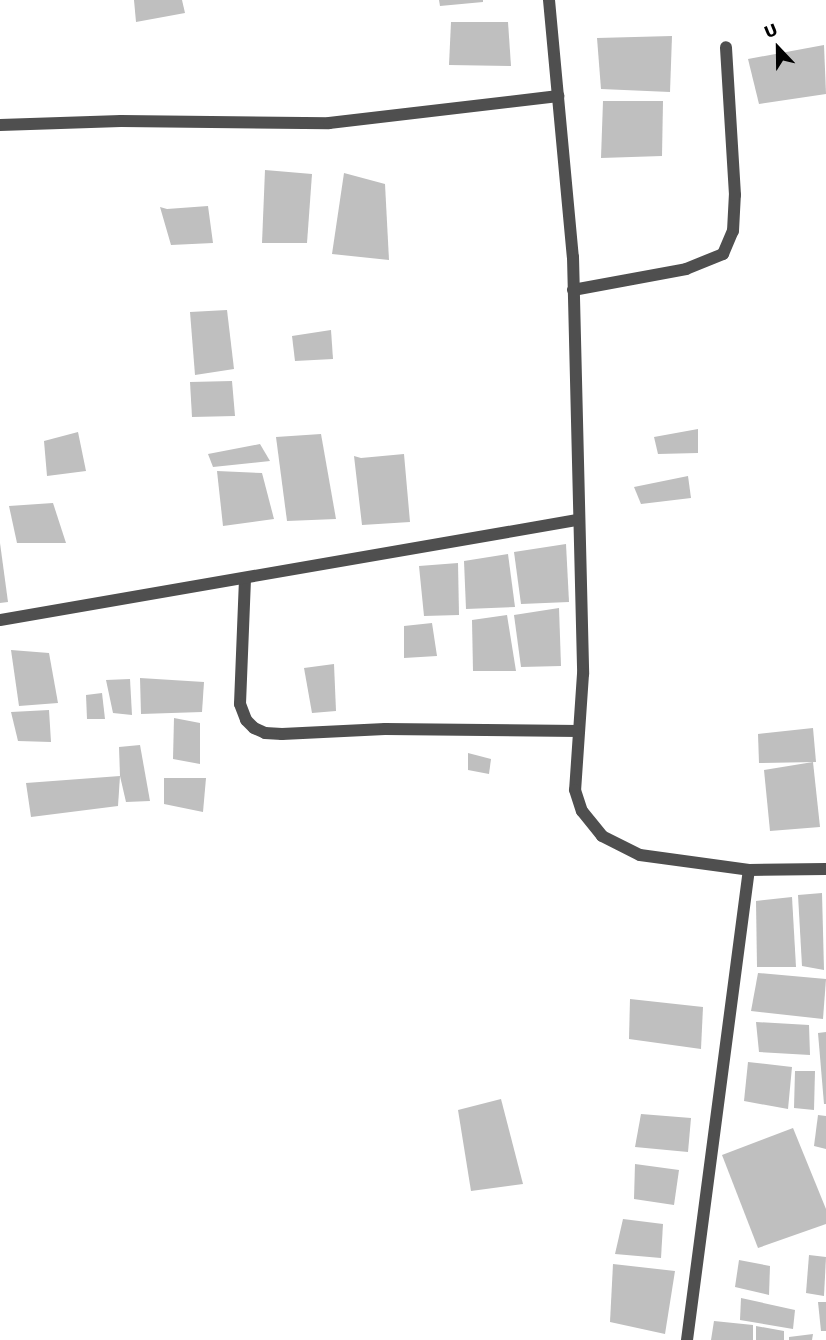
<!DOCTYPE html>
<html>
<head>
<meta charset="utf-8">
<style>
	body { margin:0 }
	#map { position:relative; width:826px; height:1340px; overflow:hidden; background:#fff; font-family:"DejaVu Sans",sans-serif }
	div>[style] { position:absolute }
	.building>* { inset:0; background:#bfbfbf }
	.service>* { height:12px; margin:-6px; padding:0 6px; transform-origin:6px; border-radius:6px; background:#4f4f4f }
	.minor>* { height:12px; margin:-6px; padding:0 6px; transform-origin:6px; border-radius:6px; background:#4f4f4f }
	span { translate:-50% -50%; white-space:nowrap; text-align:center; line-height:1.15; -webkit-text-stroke:4.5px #fff; paint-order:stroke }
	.north { position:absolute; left:748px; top:18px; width:60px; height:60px; -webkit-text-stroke:4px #fff; paint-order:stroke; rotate:338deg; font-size:16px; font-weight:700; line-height:24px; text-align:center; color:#000 }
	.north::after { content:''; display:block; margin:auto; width:21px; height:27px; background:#000; clip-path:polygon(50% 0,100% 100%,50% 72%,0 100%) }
</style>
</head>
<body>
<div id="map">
	<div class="building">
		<i style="clip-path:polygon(134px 0,182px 0,185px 13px,136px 22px)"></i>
		<i style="clip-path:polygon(439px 0,483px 0,483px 2px,440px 6px)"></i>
		<i style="clip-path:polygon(451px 22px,508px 22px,511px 66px,449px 65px)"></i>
		<i style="clip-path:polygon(672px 36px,670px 92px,601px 89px,597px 38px)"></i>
		<i style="clip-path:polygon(824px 45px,826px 94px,759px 104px,748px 59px)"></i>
		<i style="clip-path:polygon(603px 101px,663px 101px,662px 156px,601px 158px)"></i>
		<i style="clip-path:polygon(265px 170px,312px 174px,307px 243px,262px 243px)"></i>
		<i style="clip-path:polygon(344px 173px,385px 184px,389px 260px,332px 254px)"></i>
		<i style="clip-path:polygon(208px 206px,213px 243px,171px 245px,160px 207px,167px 209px)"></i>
		<i style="clip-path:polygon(227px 310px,234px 369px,195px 375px,190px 312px)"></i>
		<i style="clip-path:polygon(331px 330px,333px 359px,295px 361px,292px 336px)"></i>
		<i style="clip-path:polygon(232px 381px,235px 416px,192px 417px,190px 382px)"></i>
		<i style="clip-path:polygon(698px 429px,698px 453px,658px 454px,654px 437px)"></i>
		<i style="clip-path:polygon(78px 432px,86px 471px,47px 476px,44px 441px)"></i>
		<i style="clip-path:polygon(321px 434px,336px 519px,287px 521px,276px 437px)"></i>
		<i style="clip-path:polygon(260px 444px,270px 461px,213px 467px,208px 454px)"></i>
		<i style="clip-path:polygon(404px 454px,410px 522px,362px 525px,354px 456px,361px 458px)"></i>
		<i style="clip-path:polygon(217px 471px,262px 473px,274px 519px,223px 526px)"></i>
		<i style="clip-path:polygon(688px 476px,691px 498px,641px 504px,634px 487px)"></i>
		<i style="clip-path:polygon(53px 503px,66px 543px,17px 543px,9px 506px)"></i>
		<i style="clip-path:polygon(0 543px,8px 602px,0 603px)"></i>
		<i style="clip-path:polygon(566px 544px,569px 602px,521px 604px,514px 552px)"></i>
		<i style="clip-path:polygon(508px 554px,515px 607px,466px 609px,464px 561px)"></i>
		<i style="clip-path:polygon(458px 563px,459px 615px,424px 616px,419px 566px)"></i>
		<i style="clip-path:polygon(559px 608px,561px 666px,521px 667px,514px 615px)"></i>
		<i style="clip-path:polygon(507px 615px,516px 671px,473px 671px,472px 620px)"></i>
		<i style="clip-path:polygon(432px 623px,437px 656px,404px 658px,404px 626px)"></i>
		<i style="clip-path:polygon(11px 650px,49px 653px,58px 703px,19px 706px)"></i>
		<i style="clip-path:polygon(334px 664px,336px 711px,312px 713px,304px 668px)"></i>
		<i style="clip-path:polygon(140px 678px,204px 682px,202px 712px,141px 714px)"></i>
		<i style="clip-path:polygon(130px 679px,132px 715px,113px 713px,106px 680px)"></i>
		<i style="clip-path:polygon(102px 693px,105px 719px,87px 719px,86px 695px)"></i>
		<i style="clip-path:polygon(49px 710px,51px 742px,18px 741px,11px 712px)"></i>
		<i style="clip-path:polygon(174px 718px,200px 723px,200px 764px,173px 759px)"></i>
		<i style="clip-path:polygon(813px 728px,816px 762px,759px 763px,758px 734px)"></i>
		<i style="clip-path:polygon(140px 745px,150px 801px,126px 802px,120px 776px,119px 747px)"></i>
		<i style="clip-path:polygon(468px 753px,491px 759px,489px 774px,468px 770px)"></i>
		<i style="clip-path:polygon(813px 762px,820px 827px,770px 831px,764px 770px)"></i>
		<i style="clip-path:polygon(120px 776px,118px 806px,31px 817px,26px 783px)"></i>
		<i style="clip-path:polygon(164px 778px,206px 778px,203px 812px,164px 804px)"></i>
		<i style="clip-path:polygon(822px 893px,824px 970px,802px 966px,798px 895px)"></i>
		<i style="clip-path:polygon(792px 897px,796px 967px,757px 967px,756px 901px)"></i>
		<i style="clip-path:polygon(758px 973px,826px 979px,823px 1019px,751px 1011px)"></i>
		<i style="clip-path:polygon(630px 999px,703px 1007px,701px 1049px,629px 1039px)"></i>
		<i style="clip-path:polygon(756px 1022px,809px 1025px,810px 1055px,759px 1052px)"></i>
		<i style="clip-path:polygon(826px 1032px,826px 1104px,824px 1104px,818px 1033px)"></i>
		<i style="clip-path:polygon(748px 1062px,792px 1067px,788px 1109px,744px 1101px)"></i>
		<i style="clip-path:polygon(795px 1071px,815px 1071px,814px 1110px,794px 1108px)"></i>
		<i style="clip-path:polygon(501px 1099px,523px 1184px,471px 1191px,458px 1110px)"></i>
		<i style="clip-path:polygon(641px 1114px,691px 1118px,688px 1152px,635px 1147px)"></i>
		<i style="clip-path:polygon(818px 1115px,826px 1116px,826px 1149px,814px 1146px)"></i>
		<i style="clip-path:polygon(793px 1128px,826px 1209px,826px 1224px,758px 1248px,722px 1155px)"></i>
		<i style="clip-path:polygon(635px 1164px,679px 1170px,674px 1205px,634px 1199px)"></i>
		<i style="clip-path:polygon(623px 1219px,663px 1224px,661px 1258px,615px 1254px)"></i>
		<i style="clip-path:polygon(809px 1255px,826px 1257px,824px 1296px,806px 1293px)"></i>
		<i style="clip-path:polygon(739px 1260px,770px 1266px,769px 1295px,735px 1287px)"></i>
		<i style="clip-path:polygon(613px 1264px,675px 1271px,665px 1334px,610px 1322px)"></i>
		<i style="clip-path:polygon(741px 1298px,795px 1310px,793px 1329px,740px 1320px)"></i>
		<i style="clip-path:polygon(818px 1302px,826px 1302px,826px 1331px,821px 1331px)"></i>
		<i style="clip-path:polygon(714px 1321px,753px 1325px,753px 1340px,711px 1340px)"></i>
		<i style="clip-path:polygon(756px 1326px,784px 1331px,784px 1340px,756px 1340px)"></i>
		<i style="clip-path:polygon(813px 1334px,812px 1340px,789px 1340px,789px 1337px)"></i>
	</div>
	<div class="service">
		<i style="left:573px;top:290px;width:115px;rotate:-10.5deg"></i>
		<i style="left:686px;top:269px;width:40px;rotate:-22deg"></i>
		<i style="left:723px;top:254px;width:25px;rotate:-67deg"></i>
		<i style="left:733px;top:231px;width:36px;rotate:-87deg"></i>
		<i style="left:735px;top:195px;width:148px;rotate:-93.5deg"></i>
	</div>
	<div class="minor">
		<i style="left:549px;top:0;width:258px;rotate:84.7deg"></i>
		<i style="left:573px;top:257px;width:417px;rotate:88.6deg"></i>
		<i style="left:583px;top:674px;width:116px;rotate:93.9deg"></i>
		<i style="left:575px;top:790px;width:22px;rotate:72deg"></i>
		<i style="left:582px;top:811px;width:32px;rotate:51deg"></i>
		<i style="left:602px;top:836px;width:42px;rotate:26.6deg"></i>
		<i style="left:640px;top:855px;width:110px;rotate:7.8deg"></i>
		<i style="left:749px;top:870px;width:77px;rotate:-0.7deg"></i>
		<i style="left:0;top:125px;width:121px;rotate:-1.9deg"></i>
		<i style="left:121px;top:121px;width:208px;rotate:0.6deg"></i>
		<i style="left:329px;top:123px;width:231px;rotate:-6.7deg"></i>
		<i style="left:245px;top:579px;width:125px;rotate:92.3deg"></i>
		<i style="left:240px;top:704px;width:17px;rotate:69deg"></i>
		<i style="left:246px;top:720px;width:11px;rotate:45deg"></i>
		<i style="left:254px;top:728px;width:12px;rotate:24deg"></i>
		<i style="left:265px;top:733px;width:17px;rotate:3deg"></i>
		<i style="left:282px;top:734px;width:103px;rotate:-2.8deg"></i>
		<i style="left:385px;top:729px;width:194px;rotate:0.6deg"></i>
		<i style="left:0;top:620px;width:586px;rotate:-9.83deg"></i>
		<i style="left:687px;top:1340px;width:474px;rotate:-82.5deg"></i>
	</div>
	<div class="north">U</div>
</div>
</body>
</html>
